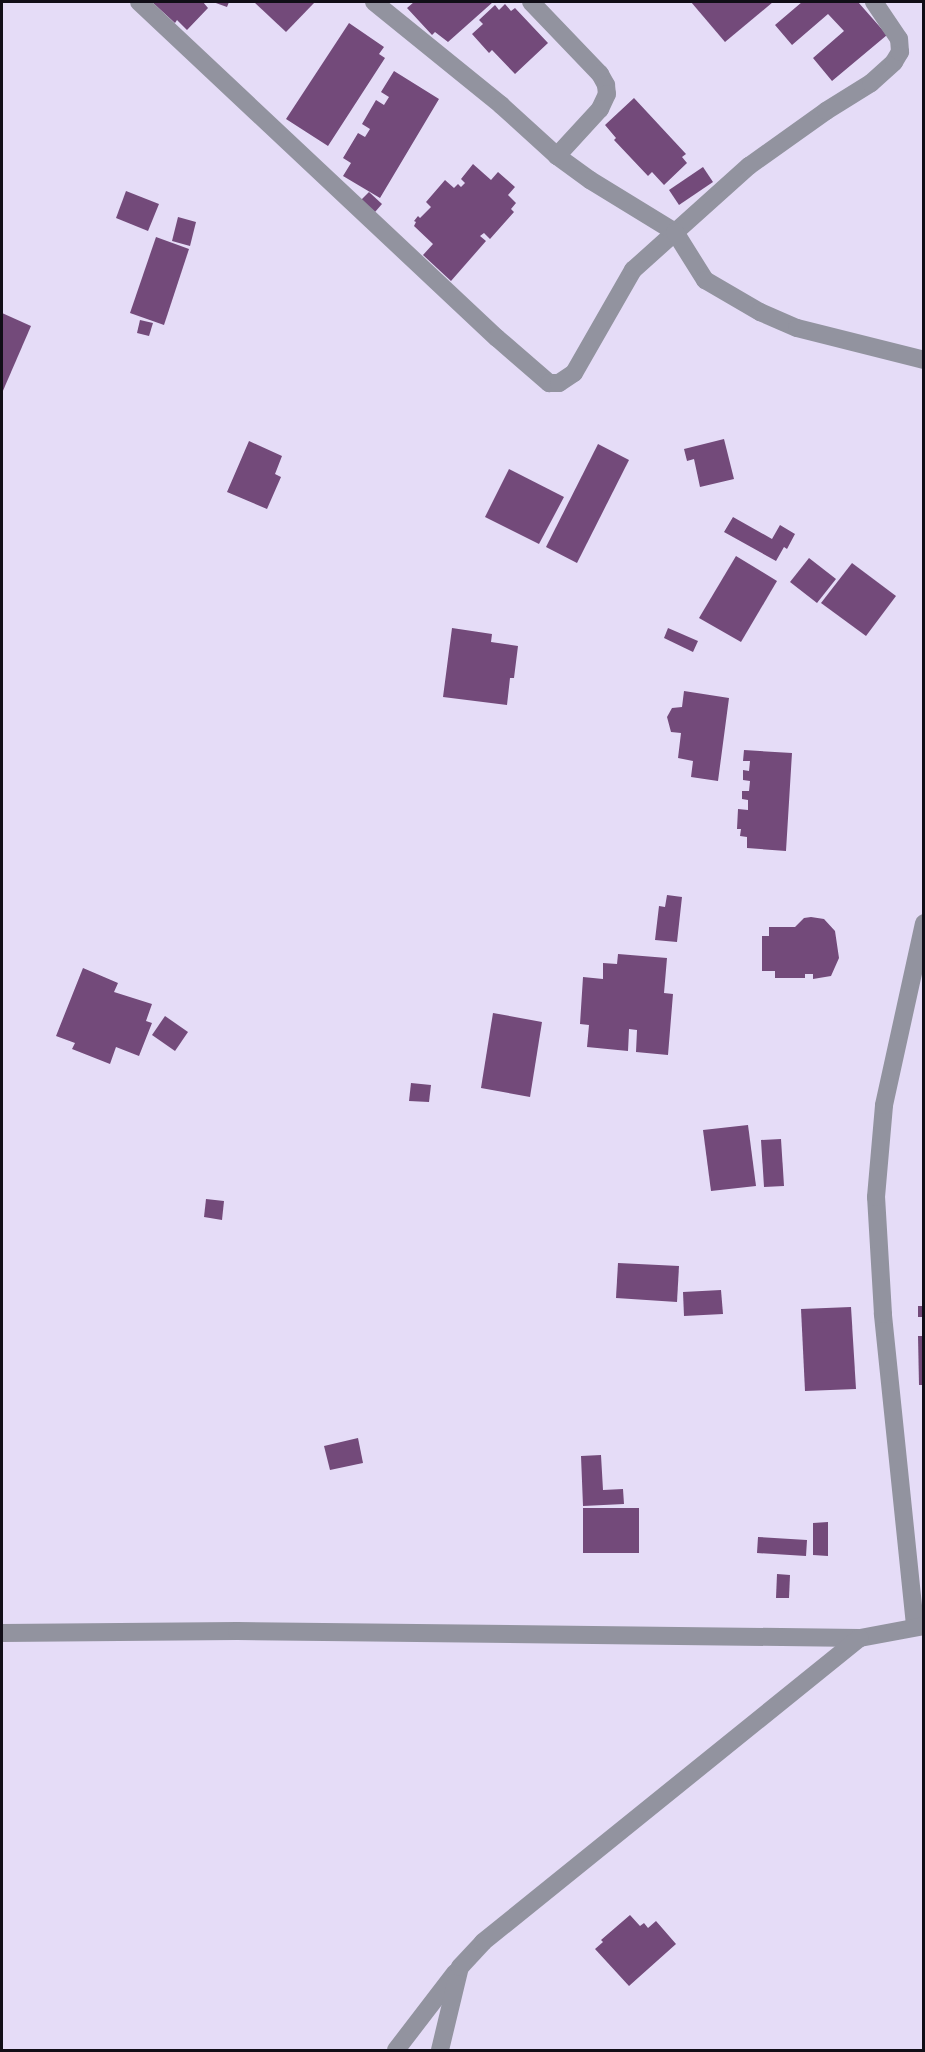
<!DOCTYPE html>
<html>
<head>
<meta charset="utf-8">
<style>
	body { margin:0 }
	#map { position:relative; width:925px; height:2052px; overflow:hidden; background:#e5dcf7; font-family:Helvetica,sans-serif }
	div>[style] { position:absolute }
	.building>* { inset:0; background:#734a7a }
	.street>* { height:18px; margin:-9px; padding:0 9px; transform-origin:9px; border-radius:9px; background:#92939f }
	span { translate:-50% -50%; white-space:nowrap; text-align:center; line-height:1.15; -webkit-text-stroke:6px #fff; paint-order:stroke }
	.frame { position:absolute; inset:0; border:3px solid #110e17; pointer-events:none }
</style>
</head>
<body>
<div id="map">
	<div class="building">
		<i style="clip-path:polygon(152px 2px,203px 2px,208px 8px,187px 30px,177px 20px,175px 23px)"></i>
		<i style="clip-path:polygon(213px 2px,229px 2px,227px 7px)"></i>
		<i style="clip-path:polygon(254px 2px,312px 2px,314px 3px,286px 32px)"></i>
		<i style="clip-path:polygon(414px 2px,493px 2px,448px 42px,435px 32px,432px 35px,407px 8px)"></i>
		<i style="clip-path:polygon(691px 2px,773px 2px,725px 42px)"></i>
		<i style="clip-path:polygon(802px 2px,858px 2px,887px 35px,832px 81px,813px 58px,844px 31px,828px 14px,792px 45px,775px 25px)"></i>
		<i style="clip-path:polygon(505px 4px,511px 11px,515px 8px,548px 43px,515px 74px,492px 50px,489px 53px,472px 34px,483px 24px,479px 20px,495px 5px,499px 10px)"></i>
		<i style="clip-path:polygon(349px 23px,384px 47px,379px 54px,385px 58px,328px 146px,286px 119px)"></i>
		<i style="clip-path:polygon(394px 71px,439px 99px,380px 198px,343px 176px,351px 163px,343px 158px,358px 133px,365px 137px,370px 129px,362px 124px,376px 100px,384px 105px,389px 97px,381px 92px)"></i>
		<i style="clip-path:polygon(634px 98px,686px 154px,682px 157px,687px 163px,664px 185px,652px 172px,648px 176px,614px 140px,616px 138px,605px 125px)"></i>
		<i style="clip-path:polygon(473px 164px,491px 180px,498px 172px,515px 187px,508px 195px,516px 203px,511px 209px,514px 212px,490px 239px,484px 233px,480px 236px,486px 241px,451px 281px,423px 255px,433px 244px,414px 226px,416px 222px,414px 221px,418px 216px,420px 218px,431px 207px,426px 202px,445px 180px,454px 188px,458px 184px,461px 187px,465px 183px,461px 179px)"></i>
		<i style="clip-path:polygon(703px 167px,713px 182px,679px 205px,669px 190px)"></i>
		<i style="clip-path:polygon(126px 191px,159px 204px,148px 231px,116px 218px)"></i>
		<i style="clip-path:polygon(369px 192px,382px 204px,375px 212px,361px 200px)"></i>
		<i style="clip-path:polygon(178px 217px,196px 222px,190px 246px,172px 241px)"></i>
		<i style="clip-path:polygon(156px 237px,189px 249px,164px 325px,130px 313px)"></i>
		<i style="clip-path:polygon(2px 313px,31px 326px,2px 393px)"></i>
		<i style="clip-path:polygon(140px 320px,153px 323px,149px 336px,137px 333px)"></i>
		<i style="clip-path:polygon(724px 439px,734px 479px,700px 487px,694px 459px,687px 461px,684px 449px)"></i>
		<i style="clip-path:polygon(249px 441px,282px 456px,275px 474px,281px 477px,267px 509px,227px 492px)"></i>
		<i style="clip-path:polygon(598px 444px,629px 460px,577px 563px,546px 547px)"></i>
		<i style="clip-path:polygon(509px 469px,564px 497px,539px 544px,485px 517px)"></i>
		<i style="clip-path:polygon(733px 517px,772px 539px,780px 525px,795px 534px,787px 549px,784px 547px,776px 561px,724px 532px)"></i>
		<i style="clip-path:polygon(736px 556px,777px 581px,741px 642px,699px 618px)"></i>
		<i style="clip-path:polygon(809px 558px,836px 579px,817px 603px,790px 582px)"></i>
		<i style="clip-path:polygon(852px 563px,896px 596px,866px 636px,821px 603px)"></i>
		<i style="clip-path:polygon(452px 628px,492px 634px,491px 642px,518px 646px,514px 678px,510px 678px,507px 705px,443px 697px)"></i>
		<i style="clip-path:polygon(668px 628px,698px 641px,693px 652px,664px 638px)"></i>
		<i style="clip-path:polygon(684px 691px,729px 698px,718px 781px,691px 777px,693px 761px,678px 758px,681px 733px,671px 732px,667px 717px,672px 708px,682px 707px)"></i>
		<i style="clip-path:polygon(744px 750px,792px 753px,786px 851px,747px 848px,747px 837px,740px 836px,741px 829px,737px 829px,738px 809px,748px 810px,748px 800px,742px 799px,742px 791px,749px 791px,750px 781px,743px 780px,743px 770px,749px 771px,750px 761px,743px 761px)"></i>
		<i style="clip-path:polygon(667px 895px,682px 897px,677px 942px,655px 940px,659px 906px,665px 907px)"></i>
		<i style="clip-path:polygon(811px 917px,824px 919px,835px 931px,839px 958px,831px 976px,813px 979px,813px 974px,805px 974px,805px 978px,775px 978px,775px 971px,762px 971px,762px 936px,769px 936px,769px 927px,795px 927px,804px 918px)"></i>
		<i style="clip-path:polygon(618px 954px,667px 958px,664px 993px,673px 994px,668px 1055px,636px 1052px,637px 1030px,629px 1029px,628px 1051px,587px 1047px,589px 1025px,580px 1024px,583px 977px,603px 979px,603px 963px,617px 964px)"></i>
		<i style="clip-path:polygon(83px 968px,118px 983px,114px 992px,152px 1004px,146px 1021px,152px 1023px,139px 1056px,116px 1047px,110px 1064px,72px 1049px,75px 1043px,56px 1036px)"></i>
		<i style="clip-path:polygon(493px 1013px,542px 1022px,530px 1097px,481px 1088px)"></i>
		<i style="clip-path:polygon(165px 1016px,188px 1032px,175px 1051px,152px 1035px)"></i>
		<i style="clip-path:polygon(411px 1083px,431px 1085px,429px 1102px,409px 1101px)"></i>
		<i style="clip-path:polygon(748px 1125px,756px 1186px,711px 1191px,703px 1130px)"></i>
		<i style="clip-path:polygon(781px 1139px,784px 1186px,764px 1187px,761px 1140px)"></i>
		<i style="clip-path:polygon(206px 1199px,224px 1201px,222px 1220px,204px 1217px)"></i>
		<i style="clip-path:polygon(618px 1263px,679px 1266px,677px 1302px,616px 1298px)"></i>
		<i style="clip-path:polygon(721px 1290px,723px 1314px,684px 1316px,683px 1292px)"></i>
		<i style="clip-path:polygon(918px 1306px,924px 1306px,924px 1317px,918px 1317px)"></i>
		<i style="clip-path:polygon(851px 1307px,856px 1389px,805px 1391px,801px 1309px)"></i>
		<i style="clip-path:polygon(918px 1336px,924px 1336px,924px 1385px,919px 1385px)"></i>
		<i style="clip-path:polygon(358px 1438px,363px 1463px,330px 1470px,324px 1446px)"></i>
		<i style="clip-path:polygon(601px 1455px,603px 1490px,623px 1489px,624px 1504px,583px 1506px,581px 1456px)"></i>
		<i style="clip-path:polygon(583px 1508px,639px 1508px,639px 1553px,583px 1553px)"></i>
		<i style="clip-path:polygon(828px 1522px,828px 1556px,813px 1555px,813px 1523px)"></i>
		<i style="clip-path:polygon(758px 1537px,807px 1540px,806px 1556px,757px 1553px)"></i>
		<i style="clip-path:polygon(777px 1574px,790px 1575px,789px 1598px,776px 1598px)"></i>
		<i style="clip-path:polygon(630px 1915px,640px 1926px,644px 1923px,648px 1928px,656px 1921px,676px 1944px,629px 1986px,595px 1949px,603px 1942px,601px 1940px)"></i>
	</div>
	<div class="street">
		<i style="left:139px;top:2px;width:491px;rotate:43.2deg"></i>
		<i style="left:497px;top:338px;width:69px;rotate:40.9deg"></i>
		<i style="left:549px;top:383px;width:10px"></i>
		<i style="left:559px;top:383px;width:18px;rotate:-34deg"></i>
		<i style="left:574px;top:373px;width:119px;rotate:-60.2deg"></i>
		<i style="left:633px;top:270px;width:156px;rotate:-41.9deg"></i>
		<i style="left:749px;top:166px;width:95px;rotate:-35.5deg"></i>
		<i style="left:826px;top:111px;width:53px;rotate:-31.9deg"></i>
		<i style="left:871px;top:83px;width:31px;rotate:-42deg"></i>
		<i style="left:894px;top:62px;width:12px;rotate:-59deg"></i>
		<i style="left:900px;top:52px;width:13px;rotate:-94deg"></i>
		<i style="left:899px;top:39px;width:45px;rotate:-124deg"></i>
		<i style="left:374px;top:2px;width:164px;rotate:39deg"></i>
		<i style="left:501px;top:105px;width:76px;rotate:42.3deg"></i>
		<i style="left:557px;top:156px;width:41px;rotate:36deg"></i>
		<i style="left:590px;top:180px;width:100px;rotate:31.5deg"></i>
		<i style="left:675px;top:232px;width:57px;rotate:58deg"></i>
		<i style="left:705px;top:280px;width:64px;rotate:30.2deg"></i>
		<i style="left:760px;top:312px;width:40px;rotate:23.4deg"></i>
		<i style="left:797px;top:328px;width:131px;rotate:14.1deg"></i>
		<i style="left:531px;top:2px;width:100px;rotate:46.2deg"></i>
		<i style="left:600px;top:74px;width:13px;rotate:61deg"></i>
		<i style="left:606px;top:85px;width:9px;rotate:84deg"></i>
		<i style="left:607px;top:94px;width:17px;rotate:115deg"></i>
		<i style="left:600px;top:109px;width:64px;rotate:132.5deg"></i>
		<i style="left:915px;top:1625px;width:313px;rotate:-95.9deg"></i>
		<i style="left:883px;top:1314px;width:117px;rotate:-93.4deg"></i>
		<i style="left:876px;top:1197px;width:92px;rotate:-85deg"></i>
		<i style="left:884px;top:1105px;width:186px;rotate:-77.6deg"></i>
		<i style="left:2px;top:1633px;width:235px;rotate:-0.5deg"></i>
		<i style="left:237px;top:1631px;width:623px;rotate:0.64deg"></i>
		<i style="left:860px;top:1638px;width:65px;rotate:-10.6deg"></i>
		<i style="left:396px;top:2050px;width:97px;rotate:-52.5deg"></i>
		<i style="left:440px;top:2050px;width:85px;rotate:-76.5deg"></i>
		<i style="left:460px;top:1967px;width:34px;rotate:-47deg"></i>
		<i style="left:483px;top:1942px;width:484px;rotate:-38.9deg"></i>
	</div>
	<div class="frame"></div>
</div>
</body>
</html>
